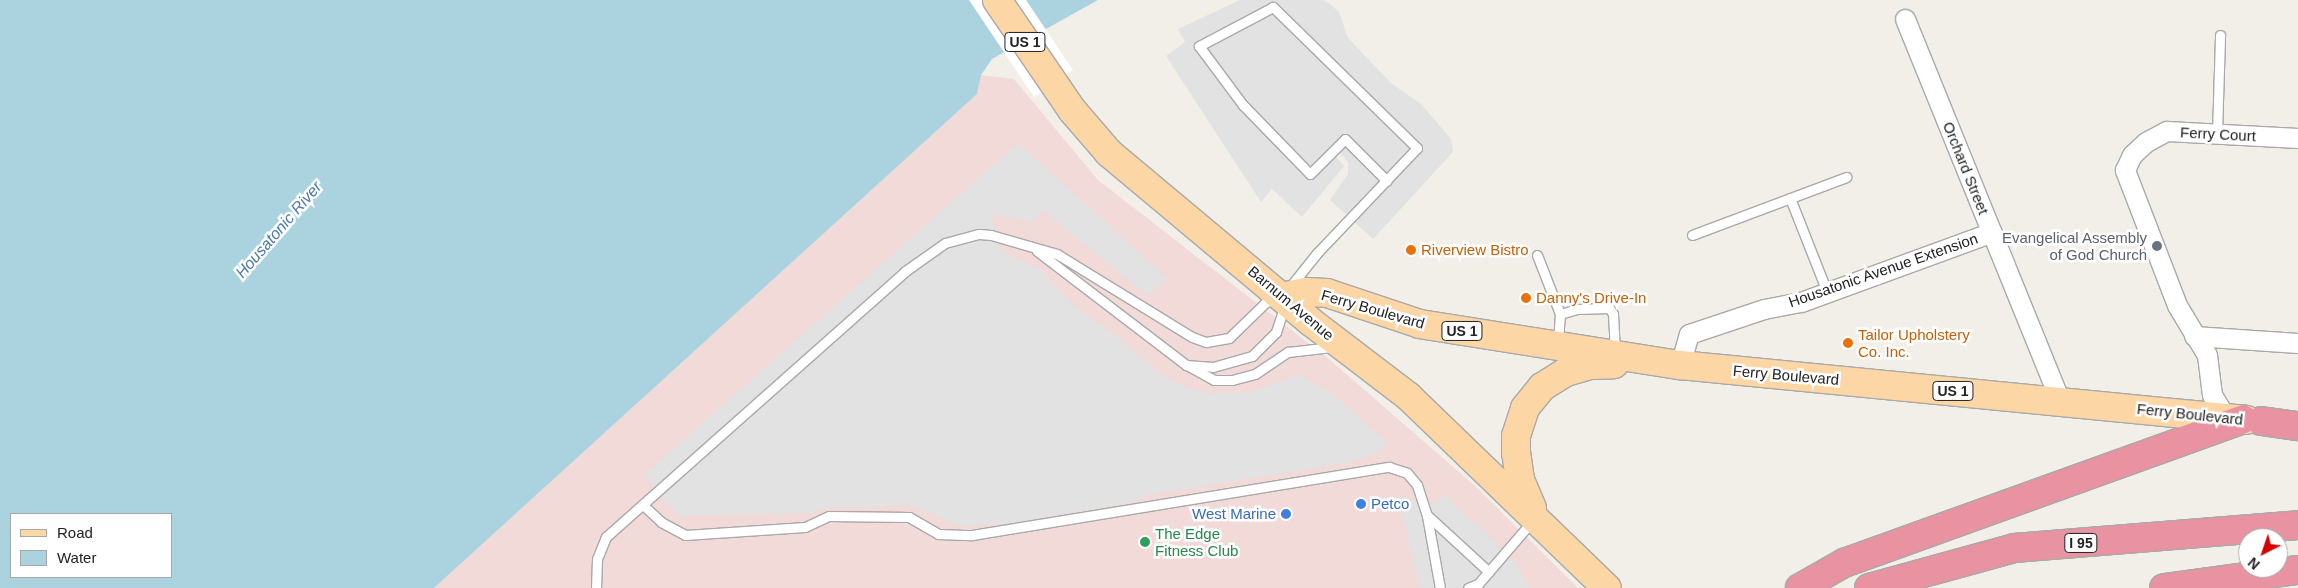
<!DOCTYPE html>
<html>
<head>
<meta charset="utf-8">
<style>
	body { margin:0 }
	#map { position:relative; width:2298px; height:588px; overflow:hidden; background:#f2efe9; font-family:Arial,sans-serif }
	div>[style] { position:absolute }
	.commercial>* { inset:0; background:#f2dad9 }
	.parking>* { inset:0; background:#e2e2e2 }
	.water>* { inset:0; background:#aad3df }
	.pier>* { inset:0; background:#fff }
	.roads { filter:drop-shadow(1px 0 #a9a9a9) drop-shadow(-1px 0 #a9a9a9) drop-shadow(0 1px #a9a9a9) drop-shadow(0 -1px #a9a9a9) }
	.lane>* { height:9px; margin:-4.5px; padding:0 4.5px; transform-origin:4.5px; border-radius:4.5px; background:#fff }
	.street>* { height:19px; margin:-9.5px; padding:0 9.5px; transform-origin:9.5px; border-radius:9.5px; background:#fff }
	.primary>* { height:28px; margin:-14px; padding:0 14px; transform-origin:14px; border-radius:14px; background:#fcd6a4 }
	.highway>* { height:28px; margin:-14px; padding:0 14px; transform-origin:14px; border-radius:14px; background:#e892a2 }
	.dots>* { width:14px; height:14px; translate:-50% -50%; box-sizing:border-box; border:2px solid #fff; border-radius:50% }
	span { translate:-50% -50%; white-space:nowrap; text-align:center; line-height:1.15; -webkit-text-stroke:5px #fff; paint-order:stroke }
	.shield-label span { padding:1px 4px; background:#fff; border:1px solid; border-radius:4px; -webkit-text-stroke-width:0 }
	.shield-label { font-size:14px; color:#222; font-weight:700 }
	.street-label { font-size:15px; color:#222 }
	.worship-label { font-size:15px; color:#5b616d }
	.right { translate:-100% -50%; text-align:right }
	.food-label { font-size:15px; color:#c56008 }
	.left { translate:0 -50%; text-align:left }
	.shop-label { font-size:15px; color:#366cbe }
	.leisure-label { font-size:15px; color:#27864d }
	.water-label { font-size:16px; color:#4a7aab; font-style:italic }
	.legend { position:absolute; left:10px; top:513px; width:162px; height:65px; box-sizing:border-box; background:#fff; border:1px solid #a7a7a7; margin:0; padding:6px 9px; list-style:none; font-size:15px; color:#222 }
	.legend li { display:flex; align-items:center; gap:10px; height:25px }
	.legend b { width:25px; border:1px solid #a7a7a7 }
	.north { position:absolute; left:2238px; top:528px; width:50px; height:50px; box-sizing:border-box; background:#fff; border:1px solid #a7a7a7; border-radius:50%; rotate:221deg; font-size:14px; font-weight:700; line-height:20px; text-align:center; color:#222 }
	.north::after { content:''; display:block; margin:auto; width:18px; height:22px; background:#d40000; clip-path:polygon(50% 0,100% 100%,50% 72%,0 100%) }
</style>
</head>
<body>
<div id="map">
	<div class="commercial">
		<i style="clip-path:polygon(981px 75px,1014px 79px,1098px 180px,1330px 360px,1474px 485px,1578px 588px,434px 588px,977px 94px)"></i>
	</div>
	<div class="parking">
		<i style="clip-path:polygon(1240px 0,1323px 0,1330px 4px,1339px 12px,1348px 38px,1391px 83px,1422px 105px,1451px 139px,1453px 152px,1373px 239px,1330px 200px,1348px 174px,1348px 162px,1339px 152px,1335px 156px,1344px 166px,1302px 217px,1272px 189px,1261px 202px,1166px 56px,1185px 42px,1178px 29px)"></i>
		<i style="clip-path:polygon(1018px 143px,1168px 279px,1147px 295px,1042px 210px,1033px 222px,991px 214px,1003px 252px,1041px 270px,1076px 308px,1112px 333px,1161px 374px,1182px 386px,1211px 394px,1253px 392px,1299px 375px,1331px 393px,1387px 442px,1376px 453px,1345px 463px,1148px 495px,1130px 503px,1009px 523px,961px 526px,910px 505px,825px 508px,810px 513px,678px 516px,644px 475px)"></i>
		<i style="clip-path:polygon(1444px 494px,1515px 562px,1530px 588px,1420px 588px,1398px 496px,1434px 505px)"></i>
	</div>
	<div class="water">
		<i style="clip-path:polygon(evenodd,0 0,1098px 0,992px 59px,981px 75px,977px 94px,434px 588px,0 588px,0 0,11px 514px,171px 514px,171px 577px,11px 577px,11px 514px)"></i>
	</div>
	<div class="pier">
		<i style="clip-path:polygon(969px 0,1026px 0,1073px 70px,1034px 97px)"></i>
	</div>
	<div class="roads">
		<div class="lane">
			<i style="left:2217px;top:133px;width:98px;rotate:-88.2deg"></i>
			<i style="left:1790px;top:198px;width:101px;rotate:68.5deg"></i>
			<i style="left:1692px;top:235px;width:165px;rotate:-20.6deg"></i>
			<i style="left:1037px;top:251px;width:188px;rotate:37.4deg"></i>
			<i style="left:1186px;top:365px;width:27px;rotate:4deg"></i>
			<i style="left:1213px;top:367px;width:41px;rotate:-15.8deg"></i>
			<i style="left:1252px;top:356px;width:34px;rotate:-45deg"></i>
			<i style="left:1276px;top:332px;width:26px;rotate:-72deg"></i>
			<i style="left:1537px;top:255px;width:63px;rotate:68.7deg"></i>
			<i style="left:1289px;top:288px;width:45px;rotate:-51.3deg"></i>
			<i style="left:1317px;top:253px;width:145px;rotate:-46.4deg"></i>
			<i style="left:1417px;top:148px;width:202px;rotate:-135.6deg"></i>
			<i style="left:1273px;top:7px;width:84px;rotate:152.2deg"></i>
			<i style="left:1199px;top:46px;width:74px;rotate:53.3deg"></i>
			<i style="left:1243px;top:105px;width:96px;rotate:45.8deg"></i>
			<i style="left:1310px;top:174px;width:49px;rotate:-45deg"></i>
			<i style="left:1345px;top:139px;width:59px;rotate:45deg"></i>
			<i style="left:1558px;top:342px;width:28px;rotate:-86deg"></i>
			<i style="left:1560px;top:314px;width:18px;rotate:-16deg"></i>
			<i style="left:1577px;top:309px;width:32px;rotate:-2deg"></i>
			<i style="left:1609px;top:308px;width:7px;rotate:56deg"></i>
			<i style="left:1613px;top:314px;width:37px;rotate:87deg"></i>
			<i style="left:1187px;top:365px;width:31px;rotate:29deg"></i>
			<i style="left:1214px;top:380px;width:18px"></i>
			<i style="left:1232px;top:380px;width:24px;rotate:-15deg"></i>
			<i style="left:1255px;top:374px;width:40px;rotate:-34deg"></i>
			<i style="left:1288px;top:352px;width:44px;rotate:-6.5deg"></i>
			<i style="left:643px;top:505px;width:25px;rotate:43deg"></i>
			<i style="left:661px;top:522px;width:27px;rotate:28deg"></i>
			<i style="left:685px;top:535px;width:120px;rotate:-3.8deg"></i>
			<i style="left:805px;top:527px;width:26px;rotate:-25deg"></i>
			<i style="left:829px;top:516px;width:80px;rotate:0.7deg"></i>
			<i style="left:909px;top:517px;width:34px;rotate:30deg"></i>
			<i style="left:938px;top:534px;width:34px;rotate:2deg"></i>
			<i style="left:972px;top:535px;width:423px;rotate:-9.3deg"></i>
			<i style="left:1389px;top:467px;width:19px;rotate:18deg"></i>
			<i style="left:1407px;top:473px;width:16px;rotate:50deg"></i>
			<i style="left:1417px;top:485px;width:32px;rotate:72deg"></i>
			<i style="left:1427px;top:515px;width:84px;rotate:42.6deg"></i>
			<i style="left:1427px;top:516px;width:73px;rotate:79.8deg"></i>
			<i style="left:596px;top:588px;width:29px;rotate:-88deg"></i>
			<i style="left:597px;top:559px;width:24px;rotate:-68deg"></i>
			<i style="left:606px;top:537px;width:399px;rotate:-41.6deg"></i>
			<i style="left:904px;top:272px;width:50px;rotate:-35.3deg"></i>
			<i style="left:945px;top:243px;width:35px;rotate:-15deg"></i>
			<i style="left:979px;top:234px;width:12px;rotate:5deg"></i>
			<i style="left:991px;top:235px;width:69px;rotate:16.1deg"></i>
			<i style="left:1057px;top:254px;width:158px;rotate:31.6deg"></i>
			<i style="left:1192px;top:337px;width:15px;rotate:20deg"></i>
			<i style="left:1206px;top:342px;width:23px;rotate:-10deg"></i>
			<i style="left:1229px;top:338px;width:50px;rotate:-44.2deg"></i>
			<i style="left:1265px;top:303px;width:12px;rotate:-24deg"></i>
			<i style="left:1468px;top:588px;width:11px;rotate:-22deg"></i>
			<i style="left:1478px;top:584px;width:84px;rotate:-49.3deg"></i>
		</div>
		<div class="street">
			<i style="left:1905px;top:19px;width:412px;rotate:67.9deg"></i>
			<i style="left:2194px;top:336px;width:104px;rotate:3.9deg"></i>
			<i style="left:1680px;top:365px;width:32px;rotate:-74deg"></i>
			<i style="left:1689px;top:334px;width:79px;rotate:-18.4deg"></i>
			<i style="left:1764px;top:309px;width:38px;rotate:-11deg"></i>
			<i style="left:1801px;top:302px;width:203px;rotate:-20.1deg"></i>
			<i style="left:2226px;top:418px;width:27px;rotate:-121deg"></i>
			<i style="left:2212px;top:395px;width:40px;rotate:-97.1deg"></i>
			<i style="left:2207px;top:355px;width:58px;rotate:-121deg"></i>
			<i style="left:2177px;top:305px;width:145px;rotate:-111.1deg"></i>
			<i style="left:2125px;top:170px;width:17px;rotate:-65deg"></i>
			<i style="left:2132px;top:155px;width:19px;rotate:-43deg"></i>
			<i style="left:2146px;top:142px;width:24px;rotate:-28deg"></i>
			<i style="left:2167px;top:131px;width:131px;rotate:3.1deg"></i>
		</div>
		<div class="primary">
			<i style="left:997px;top:0;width:133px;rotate:55.7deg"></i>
			<i style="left:1072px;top:110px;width:57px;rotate:49.3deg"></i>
			<i style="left:1109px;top:153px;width:263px;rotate:39.9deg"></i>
			<i style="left:1311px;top:322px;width:123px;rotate:37.4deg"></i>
			<i style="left:1409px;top:397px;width:275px;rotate:44deg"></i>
			<i style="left:1282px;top:297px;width:25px;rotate:-12deg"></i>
			<i style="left:1306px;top:292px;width:21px;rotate:3deg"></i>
			<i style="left:1327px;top:293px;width:98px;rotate:18.4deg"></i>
			<i style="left:1420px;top:324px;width:263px;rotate:9deg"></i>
			<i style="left:1680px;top:365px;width:569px;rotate:5.55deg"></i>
			<i style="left:1532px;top:508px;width:30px;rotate:-113deg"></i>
			<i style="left:1520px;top:480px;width:27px;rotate:-98deg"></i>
			<i style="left:1516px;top:453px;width:17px;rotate:-90deg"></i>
			<i style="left:1516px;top:436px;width:29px;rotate:-72deg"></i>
			<i style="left:1525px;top:408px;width:27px;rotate:-51deg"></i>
			<i style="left:1542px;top:387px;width:28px;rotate:-32deg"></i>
			<i style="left:1566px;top:372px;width:25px;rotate:-16deg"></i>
			<i style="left:1590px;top:365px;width:24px;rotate:-2deg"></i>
		</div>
		<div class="highway">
			<i style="left:2261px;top:421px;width:37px;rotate:8deg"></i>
			<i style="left:1800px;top:588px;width:51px;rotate:-29.6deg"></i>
			<i style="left:1844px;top:563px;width:424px;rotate:-19.8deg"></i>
			<i style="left:1869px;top:588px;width:150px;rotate:-15.4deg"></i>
			<i style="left:2014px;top:548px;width:285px;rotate:-4.6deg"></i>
			<i style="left:2164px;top:588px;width:135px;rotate:-7.7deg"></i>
		</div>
	</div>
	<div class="dots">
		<i style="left:2157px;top:246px;background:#6b7280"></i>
		<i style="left:1411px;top:250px;background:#e8710a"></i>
		<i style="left:1526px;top:298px;background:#e8710a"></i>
		<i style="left:1848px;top:343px;background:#e8710a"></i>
		<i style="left:1361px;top:504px;background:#3f7fe0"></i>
		<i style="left:1286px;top:514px;background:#3f7fe0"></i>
		<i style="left:1145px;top:542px;background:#2e9e5b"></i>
	</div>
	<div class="shield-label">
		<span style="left:1025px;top:42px">US 1</span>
		<span style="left:1462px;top:331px">US 1</span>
		<span style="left:1953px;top:391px">US 1</span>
		<span style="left:2081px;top:543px">I 95</span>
	</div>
	<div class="street-label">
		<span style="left:2218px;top:134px;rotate:3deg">Ferry Court</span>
		<span style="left:1966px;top:168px;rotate:68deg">Orchard Street</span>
		<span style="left:1883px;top:270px;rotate:-19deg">Housatonic Avenue Extension</span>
		<span style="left:1291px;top:303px;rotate:40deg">Barnum Avenue</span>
		<span style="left:1373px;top:309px;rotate:16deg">Ferry Boulevard</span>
		<span style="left:1786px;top:375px;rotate:5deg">Ferry Boulevard</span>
		<span style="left:2190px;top:414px;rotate:6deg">Ferry Boulevard</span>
	</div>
	<div class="worship-label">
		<span class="right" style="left:2147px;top:246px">Evangelical Assembly<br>of God Church</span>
	</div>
	<div class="food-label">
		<span class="left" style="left:1421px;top:250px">Riverview Bistro</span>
		<span class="left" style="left:1536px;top:298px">Danny's Drive-In</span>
		<span class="left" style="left:1858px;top:343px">Tailor Upholstery<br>Co. Inc.</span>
	</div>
	<div class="shop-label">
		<span class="left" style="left:1371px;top:504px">Petco</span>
		<span class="right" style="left:1276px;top:514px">West Marine</span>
	</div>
	<div class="leisure-label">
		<span class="left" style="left:1155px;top:542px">The Edge<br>Fitness Club</span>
	</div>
	<div class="water-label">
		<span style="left:279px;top:230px;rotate:-49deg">Housatonic River</span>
	</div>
	<ul class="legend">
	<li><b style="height:6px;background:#fcd6a4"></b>Road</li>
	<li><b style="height:14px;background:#aad3df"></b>Water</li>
	</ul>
	<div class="north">N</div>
</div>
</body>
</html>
